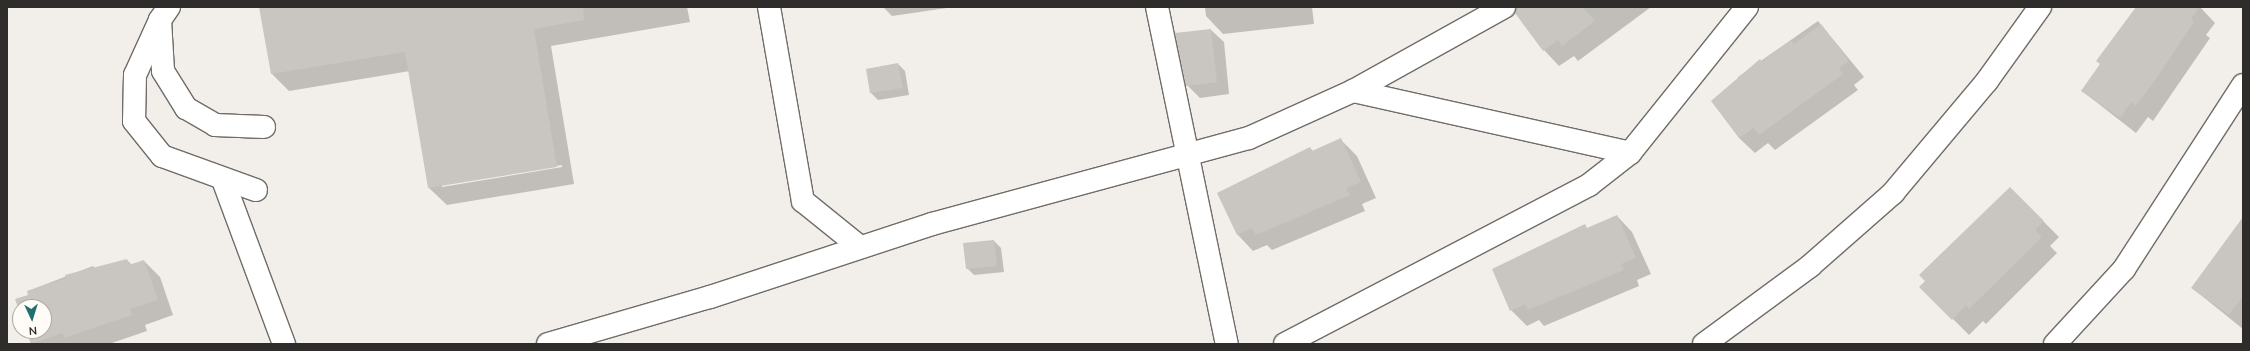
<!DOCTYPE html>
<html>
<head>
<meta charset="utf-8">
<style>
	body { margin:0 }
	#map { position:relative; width:2250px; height:351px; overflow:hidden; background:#f2eee9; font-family:"Nunito Sans",sans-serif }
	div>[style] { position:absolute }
	.shadow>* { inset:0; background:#0003 }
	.building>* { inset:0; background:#c9c5c0 }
	.roads { filter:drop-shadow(1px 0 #706c68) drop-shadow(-1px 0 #706c68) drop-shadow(0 1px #706c68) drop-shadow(0 -1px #706c68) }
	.minor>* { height:22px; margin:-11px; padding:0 11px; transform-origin:11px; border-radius:11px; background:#fff }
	span { translate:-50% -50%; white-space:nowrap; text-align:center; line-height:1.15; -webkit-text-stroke:4px #fffcf8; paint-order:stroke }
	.frame { position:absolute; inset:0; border:8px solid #2f2d2b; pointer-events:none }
	.north { position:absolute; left:12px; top:299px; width:40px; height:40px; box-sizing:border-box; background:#fffcf8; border:1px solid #aca9a6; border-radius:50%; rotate:176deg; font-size:11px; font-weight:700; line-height:16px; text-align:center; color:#2f2d2b }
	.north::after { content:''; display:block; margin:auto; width:14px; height:18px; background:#226e70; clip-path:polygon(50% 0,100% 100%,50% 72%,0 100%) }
</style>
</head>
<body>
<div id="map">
	<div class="shadow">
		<i style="clip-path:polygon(evenodd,260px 7px,687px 7px,690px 22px,551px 46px,574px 184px,447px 205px,429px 188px,410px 71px,289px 91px,272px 74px,260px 7px,562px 165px,562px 167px,442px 187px,442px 185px,562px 165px)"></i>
		<i style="clip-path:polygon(883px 7px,954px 7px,892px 16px)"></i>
		<i style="clip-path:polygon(1205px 7px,1312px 7px,1314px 24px,1223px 34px,1206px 16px)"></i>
		<i style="clip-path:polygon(1524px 7px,1651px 7px,1578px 61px,1574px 56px,1559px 66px,1544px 50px)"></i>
		<i style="clip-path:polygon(2140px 7px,2200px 7px,2215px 23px,2206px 35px,2210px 38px,2153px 121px,2148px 117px,2136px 133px,2082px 91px)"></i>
		<i style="clip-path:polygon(1818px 21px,1864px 77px,1854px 85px,1858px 90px,1775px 150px,1768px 143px,1755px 153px,1739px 138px,1738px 77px)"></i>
		<i style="clip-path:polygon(1211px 30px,1224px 42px,1229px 94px,1200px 98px,1187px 85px)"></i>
		<i style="clip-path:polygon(898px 64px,905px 71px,909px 95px,878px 100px,871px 93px,867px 69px)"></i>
		<i style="clip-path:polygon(1341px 140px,1357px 156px,1376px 198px,1362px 204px,1365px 211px,1272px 250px,1267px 245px,1253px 251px,1238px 235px,1218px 193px,1310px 148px,1314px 152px)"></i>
		<i style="clip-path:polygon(2010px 188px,2059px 237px,2050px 246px,2057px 253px,1986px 324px,1983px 321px,1969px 335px,1921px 287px)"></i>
		<i style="clip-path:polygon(1617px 216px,1632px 232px,1651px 274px,1637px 280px,1639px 286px,1544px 326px,1539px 320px,1527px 326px,1511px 310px,1588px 229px)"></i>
		<i style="clip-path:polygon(2243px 218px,2243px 329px,2192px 288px)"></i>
		<i style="clip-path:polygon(994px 241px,1001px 248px,1004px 272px,974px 275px,967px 268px)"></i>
		<i style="clip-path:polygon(127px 260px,132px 265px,144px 261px,160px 277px,173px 315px,145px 325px,147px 331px,109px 344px,32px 344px,27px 331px,44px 331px,44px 307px,20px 310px,17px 300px,30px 296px,28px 291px,93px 266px,96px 270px)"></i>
	</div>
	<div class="building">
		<i style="clip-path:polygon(259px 7px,583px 7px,584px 20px,534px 29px,557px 167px,428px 188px,405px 52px,271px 74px)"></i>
		<i style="clip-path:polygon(1516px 7px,1583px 7px,1595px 21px,1562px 46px,1558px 40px,1543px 51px,1515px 13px)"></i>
		<i style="clip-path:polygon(2136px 7px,2199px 7px,2191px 19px,2194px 22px,2158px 76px,2136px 106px,2131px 102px,2120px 118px,2081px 91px,2100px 64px,2096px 61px)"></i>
		<i style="clip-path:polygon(1821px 24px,1849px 61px,1839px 68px,1843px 74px,1759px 135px,1753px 128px,1739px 138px,1711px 101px,1760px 59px,1762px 62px,1791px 40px,1794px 44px)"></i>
		<i style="clip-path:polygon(1211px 29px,1217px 82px,1186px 86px,1175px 33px)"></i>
		<i style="clip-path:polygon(898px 63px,903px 88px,870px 93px,866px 69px)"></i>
		<i style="clip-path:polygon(1341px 138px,1361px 182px,1346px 188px,1350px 195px,1256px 235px,1252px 228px,1237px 235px,1217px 193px,1310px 147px,1312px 151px)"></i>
		<i style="clip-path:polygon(2010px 187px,2044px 221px,2035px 230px,2042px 237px,1969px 309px,1966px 305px,1952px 320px,1919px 287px,1925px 281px,1919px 275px)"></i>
		<i style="clip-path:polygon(1617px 215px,1636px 258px,1621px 264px,1624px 270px,1528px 310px,1525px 304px,1510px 311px,1492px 269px,1585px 224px,1587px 228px)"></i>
		<i style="clip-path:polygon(2243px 217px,2243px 296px,2229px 315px,2191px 288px)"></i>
		<i style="clip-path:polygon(994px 240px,997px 266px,966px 269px,963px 243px)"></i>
		<i style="clip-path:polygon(127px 259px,129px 265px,144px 260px,158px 300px,130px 309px,132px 315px,64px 338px,63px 333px,31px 344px,26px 331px,44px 331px,44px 307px,20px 307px,20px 313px,15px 299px,28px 295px,27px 291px,66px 278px,65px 275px)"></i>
	</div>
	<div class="roads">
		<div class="minor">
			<i style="left:169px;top:7px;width:16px;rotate:125deg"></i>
			<i style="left:160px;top:20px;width:51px;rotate:86.6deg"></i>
			<i style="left:163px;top:71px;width:44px;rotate:58.1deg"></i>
			<i style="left:186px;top:108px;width:34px;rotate:30deg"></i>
			<i style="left:215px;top:125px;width:49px;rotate:2.3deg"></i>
			<i style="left:769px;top:7px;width:197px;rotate:80.1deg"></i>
			<i style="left:803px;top:201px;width:73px;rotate:38.9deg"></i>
			<i style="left:1157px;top:7px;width:344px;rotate:78.3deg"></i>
			<i style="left:160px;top:20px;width:60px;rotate:114.4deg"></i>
			<i style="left:135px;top:75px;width:46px;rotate:91.2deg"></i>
			<i style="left:134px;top:121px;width:45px;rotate:51.3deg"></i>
			<i style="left:162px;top:156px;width:100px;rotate:19.9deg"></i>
			<i style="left:1353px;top:91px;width:284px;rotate:12.6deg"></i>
			<i style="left:223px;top:180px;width:175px;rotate:69.6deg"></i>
			<i style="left:548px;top:344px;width:169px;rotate:-16.2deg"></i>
			<i style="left:710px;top:297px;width:234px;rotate:-18.2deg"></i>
			<i style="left:932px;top:224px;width:328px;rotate:-15.2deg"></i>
			<i style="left:1249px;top:138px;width:114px;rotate:-24.3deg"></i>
			<i style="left:1353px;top:91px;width:173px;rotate:-29.1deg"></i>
			<i style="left:1285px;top:344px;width:343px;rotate:-27.6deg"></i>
			<i style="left:1589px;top:185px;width:52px;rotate:-38deg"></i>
			<i style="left:1630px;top:153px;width:187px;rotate:-51.3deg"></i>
			<i style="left:1704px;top:344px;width:132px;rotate:-36.3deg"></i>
			<i style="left:1810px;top:266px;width:111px;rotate:-41.3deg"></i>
			<i style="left:1893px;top:193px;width:146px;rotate:-50deg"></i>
			<i style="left:1987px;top:81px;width:91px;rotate:-54.4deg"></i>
			<i style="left:2055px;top:344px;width:102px;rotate:-47.4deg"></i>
			<i style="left:2124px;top:269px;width:219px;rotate:-57.1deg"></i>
		</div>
	</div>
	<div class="frame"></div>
	<div class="north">N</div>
</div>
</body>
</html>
